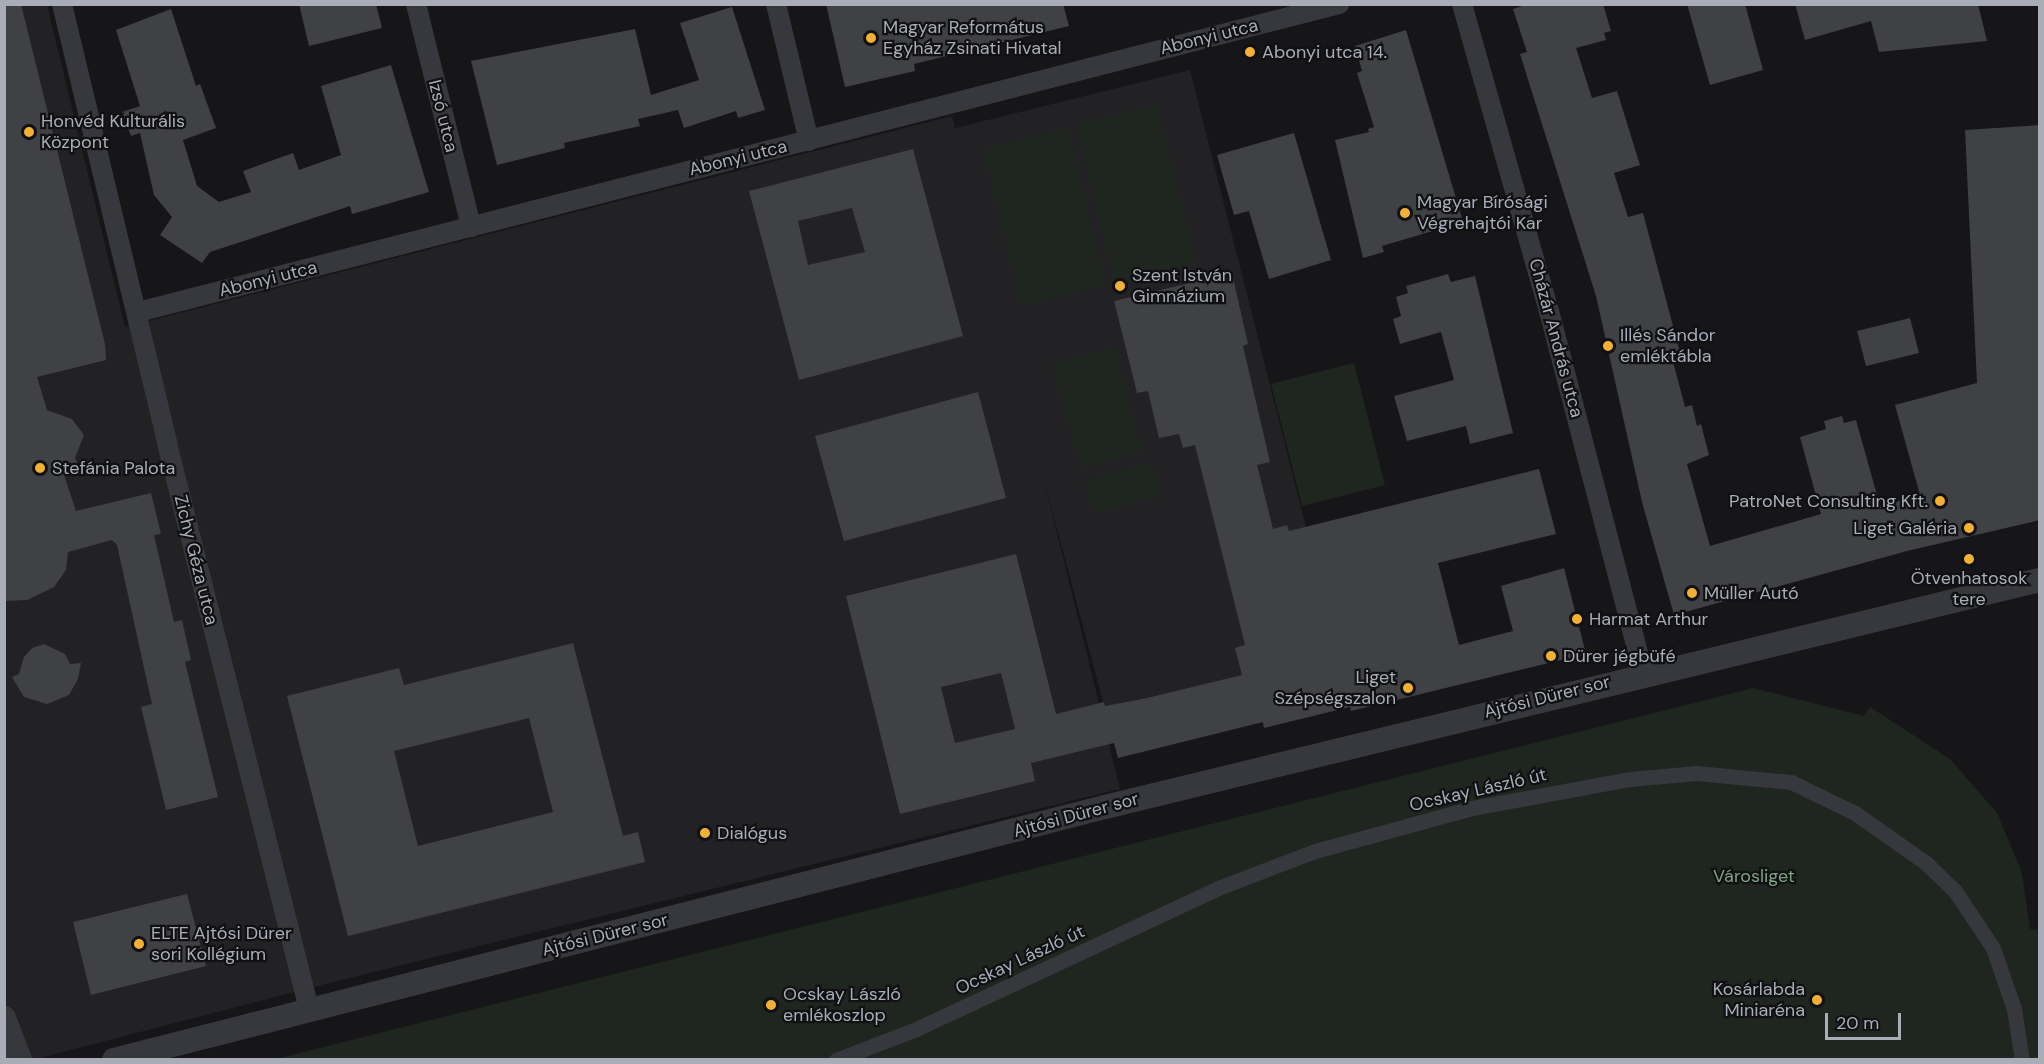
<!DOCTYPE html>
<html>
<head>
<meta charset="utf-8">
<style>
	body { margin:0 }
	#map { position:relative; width:2044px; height:1064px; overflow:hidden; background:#161618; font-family:"DM Sans",sans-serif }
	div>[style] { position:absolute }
	.built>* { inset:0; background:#222225 }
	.green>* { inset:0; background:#1e261f }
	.building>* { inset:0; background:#404145 }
	.pedestrian>* { height:15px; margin:-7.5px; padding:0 7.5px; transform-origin:7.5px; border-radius:7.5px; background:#37383d }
	.minor>* { height:20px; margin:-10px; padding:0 10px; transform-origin:10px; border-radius:10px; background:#37383d }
	.tertiary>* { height:24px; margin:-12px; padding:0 12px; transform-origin:12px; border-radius:12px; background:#37383d }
	.dots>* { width:16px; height:16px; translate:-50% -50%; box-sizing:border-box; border:3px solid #111113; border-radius:50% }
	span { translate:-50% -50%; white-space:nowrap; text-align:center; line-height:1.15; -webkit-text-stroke:4.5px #111113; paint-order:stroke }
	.poi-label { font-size:18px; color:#a8adb8 }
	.left { translate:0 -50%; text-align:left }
	.right { translate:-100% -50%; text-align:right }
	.street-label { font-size:18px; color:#a8adb8 }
	.park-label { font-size:18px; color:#7fa381 }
	.frame { position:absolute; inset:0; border:6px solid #a8adb8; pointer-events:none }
	.scale { position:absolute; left:1825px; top:1013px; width:76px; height:27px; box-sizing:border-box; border:3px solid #a8adb8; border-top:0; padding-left:8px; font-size:18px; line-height:21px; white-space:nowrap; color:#a8adb8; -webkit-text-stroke:4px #111113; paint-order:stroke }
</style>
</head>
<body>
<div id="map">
	<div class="built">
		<i style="clip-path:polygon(5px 5px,47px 5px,125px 327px,952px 116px,955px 128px,1190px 70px,1306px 527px,1264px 728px,1262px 722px,1118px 758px,1044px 480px,1120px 789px,333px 982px,36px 1059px,5px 1060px)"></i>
	</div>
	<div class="green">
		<i style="clip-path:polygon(1157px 104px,1196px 263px,1114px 282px,1076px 124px)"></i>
		<i style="clip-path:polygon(1068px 128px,1106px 284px,1021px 305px,983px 149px)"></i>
		<i style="clip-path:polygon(1114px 347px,1142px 452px,1081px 468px,1052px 364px)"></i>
		<i style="clip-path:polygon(1354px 363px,1385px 485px,1302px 506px,1271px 384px)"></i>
		<i style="clip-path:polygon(1152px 463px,1161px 496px,1093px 514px,1085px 480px)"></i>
		<i style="clip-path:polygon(1753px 688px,1864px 716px,1870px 707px,1950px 759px,1997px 813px,2022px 873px,2030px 929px,2039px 930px,2039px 1059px,272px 1060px)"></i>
	</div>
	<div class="building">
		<i style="clip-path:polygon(4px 4px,21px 4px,105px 344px,106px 360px,37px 377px,47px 410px,72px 419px,84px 435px,75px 458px,79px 467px,64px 475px,76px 511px,151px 493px,161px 534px,154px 535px,174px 622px,182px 620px,191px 660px,185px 662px,218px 797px,166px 810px,141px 707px,152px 704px,117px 545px,112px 540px,68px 552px,66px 570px,54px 587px,27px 600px,4px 601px)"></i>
		<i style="clip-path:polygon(299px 4px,376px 4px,382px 28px,309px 46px)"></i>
		<i style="clip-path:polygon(826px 4px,1063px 4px,1069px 26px,914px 64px,915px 71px,845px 87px)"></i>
		<i style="clip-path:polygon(1528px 4px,1603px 4px,1611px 31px,1604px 33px,1606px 40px,1576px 48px,1592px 98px,1617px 91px,1640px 165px,1614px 173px,1628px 217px,1643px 213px,1681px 356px,1672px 358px,1685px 407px,1692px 405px,1697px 426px,1701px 424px,1709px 455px,1687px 464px,1710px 546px,1821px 514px,1800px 437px,1826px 429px,1824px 421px,1842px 416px,1844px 423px,1856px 420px,1880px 506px,1920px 495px,1895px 405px,1977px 383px,1965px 130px,2040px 125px,2040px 520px,1907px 551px,1674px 615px,1642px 502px,1596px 296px,1520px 54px,1527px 52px,1513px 9px)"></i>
		<i style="clip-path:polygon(1687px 4px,1745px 4px,1763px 70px,1710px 85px)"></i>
		<i style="clip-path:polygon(1795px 4px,1978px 4px,1987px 41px,1879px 52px,1871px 21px,1805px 40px)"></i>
		<i style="clip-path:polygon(732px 7px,765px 110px,738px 118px,736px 111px,684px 128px,678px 110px,638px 119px,640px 126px,564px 143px,565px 148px,497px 165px,471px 61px,635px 29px,651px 95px,699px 80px,680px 23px)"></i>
		<i style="clip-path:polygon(171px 9px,196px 86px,200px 84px,216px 128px,183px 140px,197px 186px,219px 202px,251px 192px,243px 171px,293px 153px,299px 170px,341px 155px,321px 86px,391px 65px,429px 192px,352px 214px,350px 206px,210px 252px,202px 263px,160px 235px,172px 217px,154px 195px,140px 133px,131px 136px,122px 112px,140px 106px,116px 30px)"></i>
		<i style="clip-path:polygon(1406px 30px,1463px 222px,1382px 246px,1384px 252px,1363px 258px,1335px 140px,1369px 132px,1368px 129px,1374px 127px,1357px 73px,1362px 71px,1355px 46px)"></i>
		<i style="clip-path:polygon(1294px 133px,1331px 260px,1269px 279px,1249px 211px,1234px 215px,1217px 155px)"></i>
		<i style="clip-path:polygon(evenodd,913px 149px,963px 336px,799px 380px,749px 191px,913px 149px,852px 208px,865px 252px,808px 265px,798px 221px,852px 208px)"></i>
		<i style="clip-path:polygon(evenodd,1232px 273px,1248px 344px,1243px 346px,1270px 462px,1257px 465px,1273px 529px,1287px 525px,1289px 531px,1539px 469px,1556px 534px,1438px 563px,1459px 645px,1513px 631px,1501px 586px,1564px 568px,1586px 654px,1351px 711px,1350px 707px,1264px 728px,1263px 722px,1118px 758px,1114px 743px,1031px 763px,1035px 781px,900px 814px,846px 596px,1016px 554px,1056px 714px,1104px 702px,1105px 706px,1147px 698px,1242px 675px,1235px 648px,1245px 645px,1195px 445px,1183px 448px,1179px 434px,1159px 438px,1148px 391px,1137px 393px,1114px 301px,1232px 273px,1001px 673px,1015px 729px,955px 743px,941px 687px,1001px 673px)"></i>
		<i style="clip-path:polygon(1448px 274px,1451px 282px,1475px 276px,1513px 433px,1470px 444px,1466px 426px,1407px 441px,1394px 396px,1454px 380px,1441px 332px,1400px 344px,1393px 319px,1401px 316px,1396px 297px,1408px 293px,1406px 286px)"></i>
		<i style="clip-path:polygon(1910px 318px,1919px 353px,1866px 366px,1857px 331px)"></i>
		<i style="clip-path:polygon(978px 392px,1006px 498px,844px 541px,815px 436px)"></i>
		<i style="clip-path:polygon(evenodd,573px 643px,623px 836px,638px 832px,645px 862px,348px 936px,287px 696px,399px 668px,404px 685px,573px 643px,529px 718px,553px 812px,418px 846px,394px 751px,529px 718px)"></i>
		<i style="clip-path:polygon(44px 644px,65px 654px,70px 664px,81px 663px,78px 679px,69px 695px,47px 704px,24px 697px,12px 677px,19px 674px,24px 657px,32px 648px)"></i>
		<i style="clip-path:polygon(187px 894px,206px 966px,91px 995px,73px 922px)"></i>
	</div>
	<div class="pedestrian">
		<i style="left:836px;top:1060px;width:86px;rotate:-21.2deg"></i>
		<i style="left:916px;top:1029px;width:333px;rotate:-25deg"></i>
		<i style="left:1218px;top:888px;width:104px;rotate:-20.9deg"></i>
		<i style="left:1315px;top:851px;width:163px;rotate:-15.3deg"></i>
		<i style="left:1472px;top:808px;width:161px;rotate:-10.4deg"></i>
		<i style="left:1630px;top:779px;width:67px;rotate:-5.1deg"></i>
		<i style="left:1697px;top:773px;width:94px;rotate:5.5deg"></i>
		<i style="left:1791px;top:782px;width:71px;rotate:25.8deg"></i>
		<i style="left:1855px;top:813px;width:87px;rotate:35.2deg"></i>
		<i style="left:1926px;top:863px;width:40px;rotate:44deg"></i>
		<i style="left:1955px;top:891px;width:69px;rotate:56.3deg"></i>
		<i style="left:1993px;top:948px;width:65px;rotate:71deg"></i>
		<i style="left:2014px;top:1009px;width:52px;rotate:81.1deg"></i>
	</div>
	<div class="minor">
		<i style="left:62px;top:4px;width:451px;rotate:76.5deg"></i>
		<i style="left:167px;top:443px;width:584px;rotate:75.92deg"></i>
		<i style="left:416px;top:4px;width:230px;rotate:76.1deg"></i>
		<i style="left:776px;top:4px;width:141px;rotate:76.5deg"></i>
		<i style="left:1462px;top:4px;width:319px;rotate:74.2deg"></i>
		<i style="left:1549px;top:311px;width:374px;rotate:75.4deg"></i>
		<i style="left:138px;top:312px;width:1240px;rotate:-14.38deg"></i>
	</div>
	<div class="tertiary">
		<i style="left:4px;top:1018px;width:45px;rotate:69.1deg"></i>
		<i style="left:114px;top:1060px;width:1023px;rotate:-14.32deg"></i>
		<i style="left:1105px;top:807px;width:962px;rotate:-13.65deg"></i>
	</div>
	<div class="dots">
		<i style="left:871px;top:38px;background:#f2b134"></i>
		<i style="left:1250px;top:52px;background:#f2b134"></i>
		<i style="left:29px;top:132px;background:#f2b134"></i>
		<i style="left:1405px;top:213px;background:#f2b134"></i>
		<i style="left:1120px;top:286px;background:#f2b134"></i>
		<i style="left:1608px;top:346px;background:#f2b134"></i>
		<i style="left:40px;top:468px;background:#f2b134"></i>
		<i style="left:1940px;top:501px;background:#f2b134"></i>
		<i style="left:1969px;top:528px;background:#f2b134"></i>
		<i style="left:1969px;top:559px;background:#f2b134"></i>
		<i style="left:1692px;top:593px;background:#f2b134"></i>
		<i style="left:1577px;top:619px;background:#f2b134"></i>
		<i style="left:1551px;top:656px;background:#f2b134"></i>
		<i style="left:1408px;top:688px;background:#f2b134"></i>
		<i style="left:705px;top:833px;background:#f2b134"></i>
		<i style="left:139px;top:944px;background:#f2b134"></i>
		<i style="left:1817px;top:1000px;background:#f2b134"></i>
		<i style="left:771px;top:1005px;background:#f2b134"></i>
	</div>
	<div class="poi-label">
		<span class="left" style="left:883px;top:38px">Magyar Református<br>Egyház Zsinati Hivatal</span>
		<span class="left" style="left:1262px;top:52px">Abonyi utca 14.</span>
		<span class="left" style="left:41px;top:132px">Honvéd Kulturális<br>Központ</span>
		<span class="left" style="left:1417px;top:213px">Magyar Bírósági<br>Végrehajtói Kar</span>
		<span class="left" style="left:1132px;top:286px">Szent István<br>Gimnázium</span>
		<span class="left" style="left:1620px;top:346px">Illés Sándor<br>emléktábla</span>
		<span class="left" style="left:52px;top:468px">Stefánia Palota</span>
		<span class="right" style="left:1928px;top:501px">PatroNet Consulting Kft.</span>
		<span class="right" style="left:1957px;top:528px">Liget Galéria</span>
		<span style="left:1969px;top:589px">Ötvenhatosok<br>tere</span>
		<span class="left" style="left:1704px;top:593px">Müller Autó</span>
		<span class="left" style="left:1589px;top:619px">Harmat Arthur</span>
		<span class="left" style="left:1563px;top:656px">Dürer jégbüfé</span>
		<span class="right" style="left:1396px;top:688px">Liget<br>Szépségszalon</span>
		<span class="left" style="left:717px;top:833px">Dialógus</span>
		<span class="left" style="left:151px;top:944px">ELTE Ajtósi Dürer<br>sori Kollégium</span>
		<span class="right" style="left:1805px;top:1000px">Kosárlabda<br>Miniaréna</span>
		<span class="left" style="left:783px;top:1005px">Ocskay László<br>emlékoszlop</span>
	</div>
	<div class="street-label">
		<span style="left:1209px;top:37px;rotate:-14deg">Abonyi utca</span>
		<span style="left:443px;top:116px;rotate:76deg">Izsó utca</span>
		<span style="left:738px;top:158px;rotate:-14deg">Abonyi utca</span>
		<span style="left:268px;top:279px;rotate:-14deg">Abonyi utca</span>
		<span style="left:1556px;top:338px;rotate:75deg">Cházár András utca</span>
		<span style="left:196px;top:560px;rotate:76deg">Zichy Géza utca</span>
		<span style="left:1547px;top:697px;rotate:-14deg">Ajtósi Dürer sor</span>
		<span style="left:1478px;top:790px;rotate:-13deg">Ocskay László út</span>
		<span style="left:1076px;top:815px;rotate:-15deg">Ajtósi Dürer sor</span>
		<span style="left:605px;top:935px;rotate:-14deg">Ajtósi Dürer sor</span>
		<span style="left:1020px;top:960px;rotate:-25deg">Ocskay László út</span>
	</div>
	<div class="park-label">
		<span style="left:1754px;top:876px">Városliget</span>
	</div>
	<div class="frame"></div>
	<div class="scale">20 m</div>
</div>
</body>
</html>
